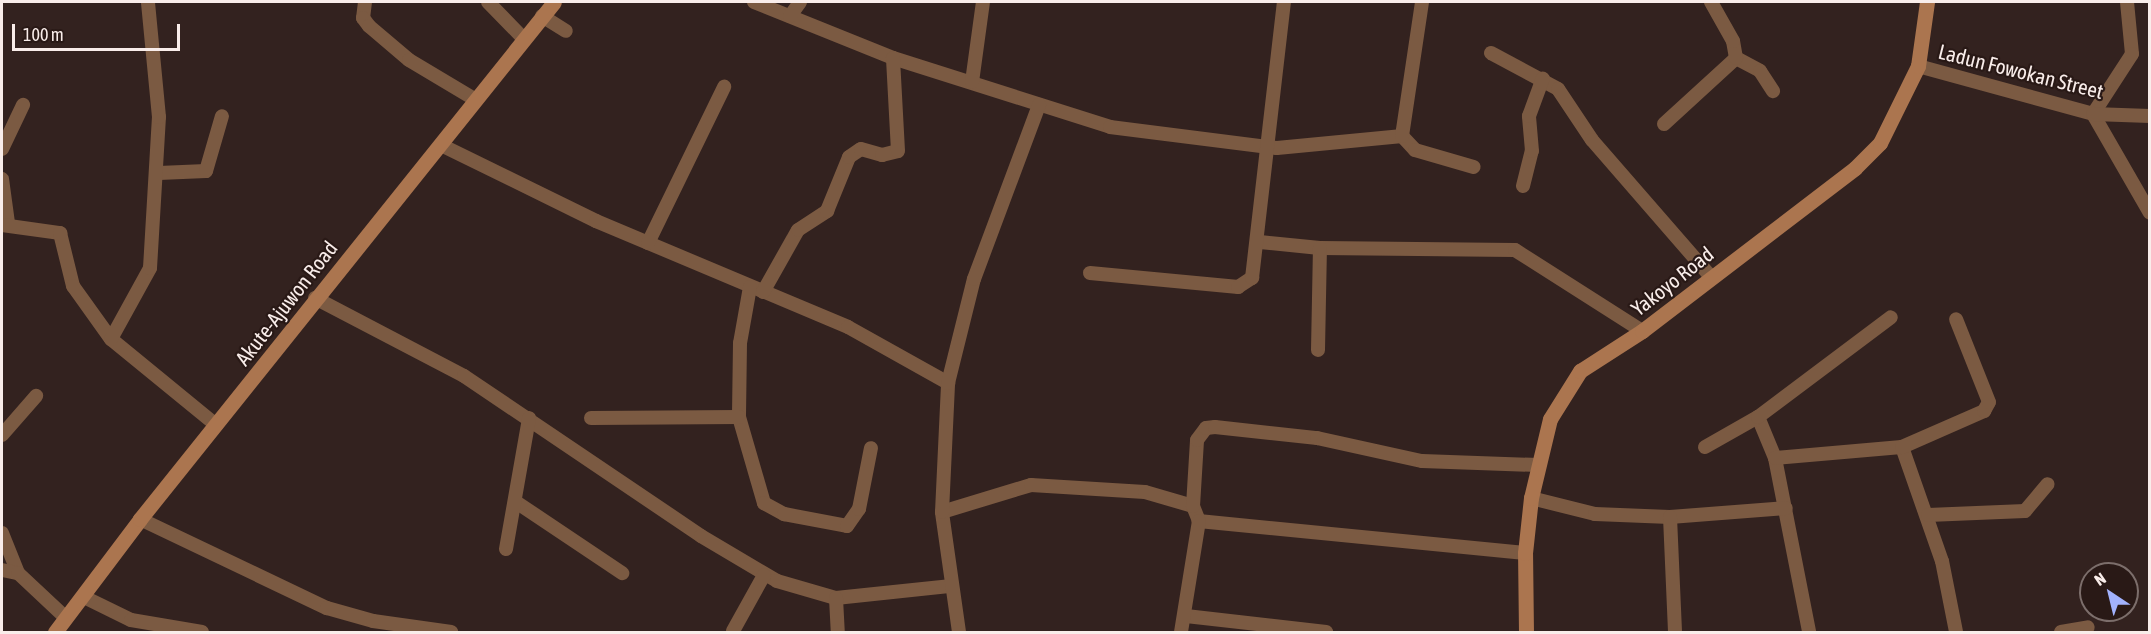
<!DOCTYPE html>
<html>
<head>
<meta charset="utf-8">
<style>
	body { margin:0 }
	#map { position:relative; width:2151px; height:634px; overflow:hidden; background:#33221f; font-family:"Asap Condensed",sans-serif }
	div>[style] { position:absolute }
	.minor>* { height:14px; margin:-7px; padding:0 7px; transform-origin:7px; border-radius:7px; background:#7b5a42 }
	.secondary>* { height:15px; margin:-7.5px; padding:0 7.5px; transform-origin:7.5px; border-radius:7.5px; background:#ab754f }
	span { translate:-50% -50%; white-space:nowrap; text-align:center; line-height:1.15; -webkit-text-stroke:4.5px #291916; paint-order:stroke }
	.street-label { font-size:21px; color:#f9edea }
	.frame { position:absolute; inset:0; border:3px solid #f9edea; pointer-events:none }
	.north { position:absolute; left:2079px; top:562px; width:60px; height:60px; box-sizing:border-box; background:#291916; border:2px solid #7c6e6b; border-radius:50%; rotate:325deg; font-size:16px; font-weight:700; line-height:24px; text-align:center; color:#f9edea }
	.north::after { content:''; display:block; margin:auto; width:21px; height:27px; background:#a2b2fd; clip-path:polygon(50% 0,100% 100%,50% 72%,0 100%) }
	.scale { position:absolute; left:12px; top:24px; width:168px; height:27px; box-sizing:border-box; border:3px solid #f9edea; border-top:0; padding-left:8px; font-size:18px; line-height:21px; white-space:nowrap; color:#f9edea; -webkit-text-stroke:4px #291916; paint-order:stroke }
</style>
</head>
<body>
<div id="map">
	<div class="minor">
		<i style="left:365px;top:2px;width:16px;rotate:97deg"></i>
		<i style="left:363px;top:18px;width:10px;rotate:53deg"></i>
		<i style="left:369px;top:26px;width:52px;rotate:40.4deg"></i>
		<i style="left:409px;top:60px;width:78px;rotate:30.8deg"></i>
		<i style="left:488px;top:2px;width:52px;rotate:45.8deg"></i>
		<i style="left:754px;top:2px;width:150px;rotate:21.9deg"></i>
		<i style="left:893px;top:58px;width:228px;rotate:17.6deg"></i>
		<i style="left:1110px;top:127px;width:168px;rotate:7.2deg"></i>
		<i style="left:1277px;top:148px;width:126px;rotate:-5.5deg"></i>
		<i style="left:1402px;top:136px;width:19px;rotate:47deg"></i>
		<i style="left:1415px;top:150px;width:61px;rotate:16.1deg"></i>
		<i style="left:2127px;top:2px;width:52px;rotate:84.5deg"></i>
		<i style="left:2132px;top:54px;width:72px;rotate:123deg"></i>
		<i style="left:2093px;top:114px;width:114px;rotate:60.1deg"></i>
		<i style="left:542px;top:16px;width:28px;rotate:32deg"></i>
		<i style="left:790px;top:16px;width:17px;rotate:-54deg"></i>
		<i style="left:1491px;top:53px;width:76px;rotate:28.2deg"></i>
		<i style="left:1558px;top:89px;width:61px;rotate:56.3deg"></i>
		<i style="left:1592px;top:140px;width:181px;rotate:49deg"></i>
		<i style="left:1736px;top:58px;width:27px;rotate:28deg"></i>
		<i style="left:1760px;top:71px;width:24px;rotate:57deg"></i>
		<i style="left:1918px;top:66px;width:181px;rotate:15.3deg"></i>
		<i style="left:2093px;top:114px;width:57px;rotate:2deg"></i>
		<i style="left:972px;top:82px;width:81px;rotate:-82.2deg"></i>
		<i style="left:1664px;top:124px;width:98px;rotate:-42.5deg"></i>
		<i style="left:1736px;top:58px;width:17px;rotate:-100deg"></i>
		<i style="left:1733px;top:41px;width:45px;rotate:-119.4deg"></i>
		<i style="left:1402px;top:136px;width:135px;rotate:-81.5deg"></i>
		<i style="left:441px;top:145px;width:173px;rotate:26.1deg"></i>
		<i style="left:596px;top:221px;width:273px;rotate:22.8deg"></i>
		<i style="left:848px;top:327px;width:115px;rotate:29.2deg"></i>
		<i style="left:2px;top:149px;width:49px;rotate:-64.5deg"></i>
		<i style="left:159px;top:173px;width:47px;rotate:-2.4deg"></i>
		<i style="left:206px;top:171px;width:57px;rotate:-73.8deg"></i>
		<i style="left:2px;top:179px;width:44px;rotate:82.2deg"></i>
		<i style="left:1523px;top:186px;width:36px;rotate:-76deg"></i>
		<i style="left:1532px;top:151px;width:35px;rotate:-95deg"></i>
		<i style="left:1529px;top:116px;width:40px;rotate:-69.8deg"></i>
		<i style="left:2px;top:225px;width:59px;rotate:7.9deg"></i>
		<i style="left:60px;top:233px;width:55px;rotate:76.2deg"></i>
		<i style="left:73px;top:286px;width:65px;rotate:54.4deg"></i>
		<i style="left:111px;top:339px;width:136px;rotate:39.3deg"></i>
		<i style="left:1260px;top:242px;width:60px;rotate:5.7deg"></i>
		<i style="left:1320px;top:248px;width:195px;rotate:0.6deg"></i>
		<i style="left:1515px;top:250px;width:151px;rotate:32.5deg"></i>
		<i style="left:648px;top:243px;width:174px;rotate:-64deg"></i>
		<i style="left:1090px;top:273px;width:149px;rotate:5.4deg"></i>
		<i style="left:1238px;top:287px;width:17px;rotate:-33deg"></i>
		<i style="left:1252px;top:278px;width:278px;rotate:-83.4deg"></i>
		<i style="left:750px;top:287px;width:57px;rotate:100.1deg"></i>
		<i style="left:740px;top:343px;width:74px;rotate:90.8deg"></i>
		<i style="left:739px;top:417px;width:90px;rotate:73.8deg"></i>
		<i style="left:764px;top:503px;width:23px;rotate:29deg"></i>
		<i style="left:784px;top:514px;width:64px;rotate:10.8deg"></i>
		<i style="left:847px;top:526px;width:21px;rotate:-55deg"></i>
		<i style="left:859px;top:509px;width:62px;rotate:-78.9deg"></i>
		<i style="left:763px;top:292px;width:71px;rotate:-60.6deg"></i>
		<i style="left:798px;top:230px;width:35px;rotate:-33deg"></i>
		<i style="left:827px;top:211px;width:58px;rotate:-67.8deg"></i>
		<i style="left:849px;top:157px;width:14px;rotate:-34deg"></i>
		<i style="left:861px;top:149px;width:22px;rotate:16deg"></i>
		<i style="left:882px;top:155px;width:16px;rotate:-14deg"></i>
		<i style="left:898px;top:151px;width:93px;rotate:-93.1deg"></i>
		<i style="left:315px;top:298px;width:168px;rotate:27.6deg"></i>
		<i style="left:464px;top:376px;width:286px;rotate:34deg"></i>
		<i style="left:701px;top:536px;width:88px;rotate:30.6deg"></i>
		<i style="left:777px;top:581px;width:61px;rotate:16.1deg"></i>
		<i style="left:836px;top:598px;width:116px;rotate:-6deg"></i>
		<i style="left:111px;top:339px;width:81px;rotate:-61.2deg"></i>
		<i style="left:150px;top:268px;width:151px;rotate:-86.6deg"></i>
		<i style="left:159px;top:117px;width:116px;rotate:-95.5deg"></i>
		<i style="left:1318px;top:350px;width:102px;rotate:-88.9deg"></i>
		<i style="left:1758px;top:417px;width:44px;rotate:67.5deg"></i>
		<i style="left:1775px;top:458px;width:177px;rotate:78.9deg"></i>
		<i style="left:591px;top:418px;width:148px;rotate:-0.4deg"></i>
		<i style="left:2px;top:435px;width:52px;rotate:-48.9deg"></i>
		<i style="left:1705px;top:447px;width:61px;rotate:-29.5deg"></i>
		<i style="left:1758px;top:417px;width:166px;rotate:-36.9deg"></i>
		<i style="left:1902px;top:447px;width:121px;rotate:70.7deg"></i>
		<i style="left:1942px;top:561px;width:72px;rotate:78.8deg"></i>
		<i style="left:1775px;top:458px;width:127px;rotate:-5deg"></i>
		<i style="left:1902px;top:447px;width:90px;rotate:-23.7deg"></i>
		<i style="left:1984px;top:411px;width:10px;rotate:-61deg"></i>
		<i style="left:1989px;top:402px;width:89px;rotate:-111.7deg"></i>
		<i style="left:1531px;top:498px;width:66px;rotate:14deg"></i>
		<i style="left:1595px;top:514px;width:75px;rotate:2.3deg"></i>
		<i style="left:1670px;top:517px;width:116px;rotate:-4.4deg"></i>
		<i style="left:516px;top:502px;width:128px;rotate:33.8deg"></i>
		<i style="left:942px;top:512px;width:93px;rotate:-16.9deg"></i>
		<i style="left:1031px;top:485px;width:114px;rotate:3.5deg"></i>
		<i style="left:1145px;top:492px;width:50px;rotate:16.3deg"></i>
		<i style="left:1928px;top:515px;width:97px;rotate:-2.4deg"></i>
		<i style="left:2025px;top:511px;width:35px;rotate:-50deg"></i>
		<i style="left:1670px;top:517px;width:115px;rotate:87.5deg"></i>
		<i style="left:140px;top:519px;width:207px;rotate:25.5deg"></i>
		<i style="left:327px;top:608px;width:48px;rotate:15.8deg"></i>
		<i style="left:373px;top:621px;width:79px;rotate:8deg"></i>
		<i style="left:2px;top:533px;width:43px;rotate:68.2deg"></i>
		<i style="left:506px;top:549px;width:133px;rotate:-80deg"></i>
		<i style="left:1525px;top:553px;width:328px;rotate:-174.4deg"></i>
		<i style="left:1199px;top:521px;width:16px;rotate:-112deg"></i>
		<i style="left:1193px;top:506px;width:66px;rotate:-86.5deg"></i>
		<i style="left:1197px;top:440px;width:15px;rotate:-53deg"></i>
		<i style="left:1206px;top:428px;width:9px;rotate:-6deg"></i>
		<i style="left:1215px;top:427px;width:103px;rotate:6.2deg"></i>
		<i style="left:1317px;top:438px;width:107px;rotate:12.4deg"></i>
		<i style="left:1422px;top:461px;width:117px;rotate:2deg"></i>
		<i style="left:2px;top:570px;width:16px;rotate:11deg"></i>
		<i style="left:18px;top:573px;width:66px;rotate:43.2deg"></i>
		<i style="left:84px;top:597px;width:52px;rotate:26.1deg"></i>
		<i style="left:131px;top:620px;width:72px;rotate:9.6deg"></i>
		<i style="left:836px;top:598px;width:34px;rotate:87deg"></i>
		<i style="left:1186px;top:616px;width:141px;rotate:6.5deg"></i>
		<i style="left:733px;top:631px;width:64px;rotate:-61deg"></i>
		<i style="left:959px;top:632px;width:121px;rotate:-98.1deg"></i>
		<i style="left:942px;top:512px;width:129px;rotate:-87.3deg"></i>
		<i style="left:948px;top:383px;width:107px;rotate:-76deg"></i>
		<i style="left:974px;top:279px;width:186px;rotate:-69.5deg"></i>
		<i style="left:1181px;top:632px;width:112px;rotate:-80.8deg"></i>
		<i style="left:2061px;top:632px;width:27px;rotate:-10deg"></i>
	</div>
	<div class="secondary">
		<i style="left:55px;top:632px;width:141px;rotate:-53deg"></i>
		<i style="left:140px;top:519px;width:662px;rotate:-51.31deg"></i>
		<i style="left:1526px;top:632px;width:79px;rotate:-90.7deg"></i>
		<i style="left:1525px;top:553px;width:55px;rotate:-83.8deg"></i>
		<i style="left:1531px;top:498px;width:81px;rotate:-76.5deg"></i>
		<i style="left:1550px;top:419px;width:57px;rotate:-58deg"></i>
		<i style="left:1580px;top:371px;width:74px;rotate:-32.8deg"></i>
		<i style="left:1642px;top:331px;width:268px;rotate:-37.4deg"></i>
		<i style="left:1855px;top:168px;width:35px;rotate:-45deg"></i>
		<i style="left:1880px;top:143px;width:86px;rotate:-63.7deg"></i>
		<i style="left:1918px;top:66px;width:65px;rotate:-82deg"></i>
	</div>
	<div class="street-label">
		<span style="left:2021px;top:71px;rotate:14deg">Ladun Fowokan Street</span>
		<span style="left:1672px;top:281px;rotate:-38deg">Yakoyo Road</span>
		<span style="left:286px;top:303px;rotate:-52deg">Akute-Ajuwon Road</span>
	</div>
	<div class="frame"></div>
	<div class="north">N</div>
	<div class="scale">100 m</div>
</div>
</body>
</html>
